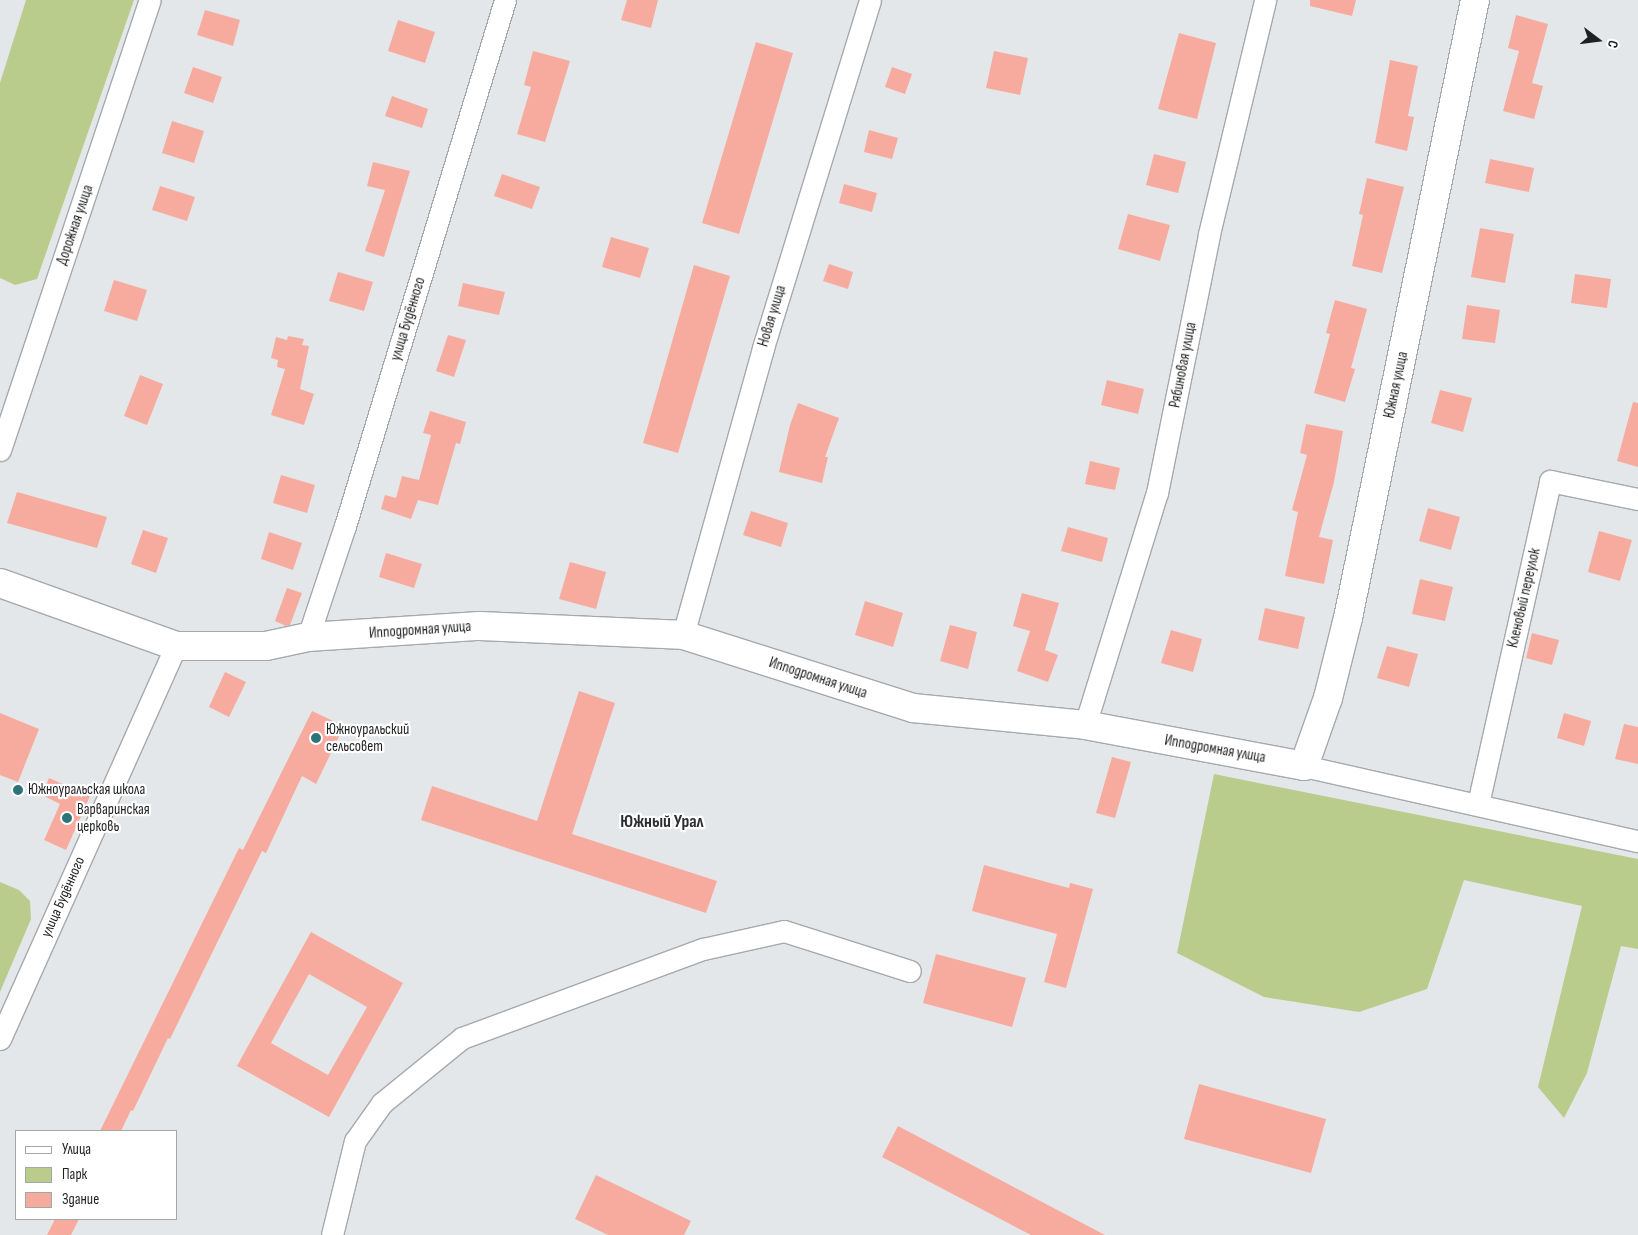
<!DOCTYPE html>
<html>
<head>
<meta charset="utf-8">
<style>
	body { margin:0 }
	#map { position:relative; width:1638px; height:1235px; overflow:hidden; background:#e4e7ea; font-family:"Sofia Sans Condensed",sans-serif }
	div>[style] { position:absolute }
	.green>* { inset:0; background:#b9cc8c }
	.building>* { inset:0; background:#f7ab9f }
	.roads { filter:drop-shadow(1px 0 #a6a9ac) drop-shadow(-1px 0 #a6a9ac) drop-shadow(0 1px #a6a9ac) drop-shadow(0 -1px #a6a9ac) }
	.street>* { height:21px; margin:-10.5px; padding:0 10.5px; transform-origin:10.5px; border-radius:10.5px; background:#fff }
	.secondary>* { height:28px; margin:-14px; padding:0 14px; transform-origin:14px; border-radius:14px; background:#fff }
	.dots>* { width:14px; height:14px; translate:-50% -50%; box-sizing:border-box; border:2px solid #fff; border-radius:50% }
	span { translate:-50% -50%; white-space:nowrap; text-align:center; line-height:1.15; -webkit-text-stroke:4.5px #fff; paint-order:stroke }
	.street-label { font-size:15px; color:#1f2021 }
	.poi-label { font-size:15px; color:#1f2021 }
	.left { translate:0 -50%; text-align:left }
	.quarter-label { font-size:18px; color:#2c2e31; font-weight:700 }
	.legend { position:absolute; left:15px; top:1130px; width:162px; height:90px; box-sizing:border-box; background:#fff; border:1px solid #a5a6a6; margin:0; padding:6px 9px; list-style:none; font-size:15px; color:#1f2021 }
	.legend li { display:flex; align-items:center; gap:10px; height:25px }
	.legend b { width:25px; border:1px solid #a5a6a6 }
	.north { position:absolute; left:1573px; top:15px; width:50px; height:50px; -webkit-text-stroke:4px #fff; paint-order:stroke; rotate:105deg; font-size:14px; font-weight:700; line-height:20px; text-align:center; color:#1f2021 }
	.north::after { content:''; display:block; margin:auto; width:18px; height:22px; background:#1f2021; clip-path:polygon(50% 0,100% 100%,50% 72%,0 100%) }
</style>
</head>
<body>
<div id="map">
	<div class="green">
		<i style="clip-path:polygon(26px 0,134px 0,37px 279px,15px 285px,0 278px,0 83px)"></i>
		<i style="clip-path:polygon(1214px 774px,1638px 859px,1638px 949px,1621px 946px,1587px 1073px,1564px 1118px,1538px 1087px,1582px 906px,1464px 880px,1427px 989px,1359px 1012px,1264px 997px,1177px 953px)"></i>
		<i style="clip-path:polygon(0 882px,19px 890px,30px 901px,31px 919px,0 992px)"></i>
	</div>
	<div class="building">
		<i style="clip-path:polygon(627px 0,658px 0,651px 28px,621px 20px)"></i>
		<i style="clip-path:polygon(1310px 0,1356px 0,1352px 16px,1310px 6px)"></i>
		<i style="clip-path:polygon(205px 10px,240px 20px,233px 46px,197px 35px)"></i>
		<i style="clip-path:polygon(1516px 15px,1548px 24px,1532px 83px,1543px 86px,1534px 119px,1503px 111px,1519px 51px,1508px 48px)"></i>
		<i style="clip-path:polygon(398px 20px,435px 32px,425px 63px,388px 51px)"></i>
		<i style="clip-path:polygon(1179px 33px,1216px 43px,1197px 119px,1158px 109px)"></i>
		<i style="clip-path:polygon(756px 42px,793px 53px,739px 234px,702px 223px)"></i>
		<i style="clip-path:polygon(533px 51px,570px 61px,545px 142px,517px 134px,531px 87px,524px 85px)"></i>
		<i style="clip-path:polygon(994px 51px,1028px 58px,1020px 95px,986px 88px)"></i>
		<i style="clip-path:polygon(1390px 60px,1418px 66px,1408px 116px,1414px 117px,1407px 151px,1375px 143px)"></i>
		<i style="clip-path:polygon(193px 67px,222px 77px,213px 103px,184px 93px)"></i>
		<i style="clip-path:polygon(892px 67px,912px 74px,905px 94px,885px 87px)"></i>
		<i style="clip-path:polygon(392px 96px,428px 109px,422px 128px,385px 116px)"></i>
		<i style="clip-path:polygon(172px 121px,204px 131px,194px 163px,162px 153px)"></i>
		<i style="clip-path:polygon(869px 130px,898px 138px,892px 159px,864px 152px)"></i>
		<i style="clip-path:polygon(1154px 154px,1186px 162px,1178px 193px,1146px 185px)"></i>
		<i style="clip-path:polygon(1490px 159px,1534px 168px,1529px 192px,1485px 183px)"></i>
		<i style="clip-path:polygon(373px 162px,410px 171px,384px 257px,365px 251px,385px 190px,367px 186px)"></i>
		<i style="clip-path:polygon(502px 174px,540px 187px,532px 209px,494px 196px)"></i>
		<i style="clip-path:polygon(1367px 178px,1404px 187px,1382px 273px,1352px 266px,1363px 215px,1359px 214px)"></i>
		<i style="clip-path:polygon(844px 184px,877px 193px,872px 212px,839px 203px)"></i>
		<i style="clip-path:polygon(160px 186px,195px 197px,187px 221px,152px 210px)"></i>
		<i style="clip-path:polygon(1128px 214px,1170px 225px,1160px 261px,1118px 249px)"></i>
		<i style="clip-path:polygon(1480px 228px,1514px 234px,1505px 283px,1471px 277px)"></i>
		<i style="clip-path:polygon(611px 237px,649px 248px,640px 278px,602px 267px)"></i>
		<i style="clip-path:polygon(829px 264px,853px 272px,848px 289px,823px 281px)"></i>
		<i style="clip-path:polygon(694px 265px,730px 276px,678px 453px,643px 443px)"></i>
		<i style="clip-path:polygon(338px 272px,373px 282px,364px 311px,329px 301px)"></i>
		<i style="clip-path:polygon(1575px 274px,1611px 279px,1607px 308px,1571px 303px)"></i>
		<i style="clip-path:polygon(114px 280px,147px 290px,137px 321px,104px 311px)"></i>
		<i style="clip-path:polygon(463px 283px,505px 292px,499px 315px,458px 306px)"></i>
		<i style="clip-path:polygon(1335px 300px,1367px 309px,1351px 368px,1355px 369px,1345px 402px,1314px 393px,1330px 334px,1326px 333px)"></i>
		<i style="clip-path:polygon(1467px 305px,1500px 310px,1495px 343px,1462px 339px)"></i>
		<i style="clip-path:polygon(448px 335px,466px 340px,454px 377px,436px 371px)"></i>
		<i style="clip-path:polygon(288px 336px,304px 339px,302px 345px,309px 346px,300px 389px,314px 394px,304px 425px,271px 415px,285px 369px,277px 367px,278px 360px,271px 358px,276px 337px,287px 340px)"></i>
		<i style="clip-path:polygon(140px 375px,163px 384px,147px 425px,124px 416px)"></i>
		<i style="clip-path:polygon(1107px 380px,1144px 389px,1138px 414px,1101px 405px)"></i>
		<i style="clip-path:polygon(1440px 390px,1472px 398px,1463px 432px,1431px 423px)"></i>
		<i style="clip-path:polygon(1633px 402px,1638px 403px,1638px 467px,1617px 461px)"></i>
		<i style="clip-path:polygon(798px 403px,839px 418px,825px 457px,828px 457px,822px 483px,779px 472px,790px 425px)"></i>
		<i style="clip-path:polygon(430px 411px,466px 422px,460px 444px,456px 443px,438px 505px,418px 500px,411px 519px,381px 509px,385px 495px,396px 498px,402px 476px,419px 480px,431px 435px,423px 433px)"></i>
		<i style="clip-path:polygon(1306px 424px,1343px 431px,1334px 482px,1319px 537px,1333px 540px,1324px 584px,1285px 576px,1298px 512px,1292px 510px,1307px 455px,1300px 453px)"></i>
		<i style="clip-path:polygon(1090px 461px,1120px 468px,1115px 490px,1085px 484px)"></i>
		<i style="clip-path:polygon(281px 475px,315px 485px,307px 513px,273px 503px)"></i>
		<i style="clip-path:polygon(17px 492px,107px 517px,97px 548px,7px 523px)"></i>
		<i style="clip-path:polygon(1428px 508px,1460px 517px,1451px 550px,1419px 541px)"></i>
		<i style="clip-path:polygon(751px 511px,788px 523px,781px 547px,743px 535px)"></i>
		<i style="clip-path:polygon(1068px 527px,1108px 538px,1102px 562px,1061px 551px)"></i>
		<i style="clip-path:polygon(143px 530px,168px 538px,156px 573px,131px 564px)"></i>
		<i style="clip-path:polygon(1599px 531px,1632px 540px,1620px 581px,1588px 572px)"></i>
		<i style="clip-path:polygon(269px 532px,302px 543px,293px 570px,261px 559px)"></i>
		<i style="clip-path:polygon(386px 553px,422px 564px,414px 588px,379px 577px)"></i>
		<i style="clip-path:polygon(570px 562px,606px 572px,596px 609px,559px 599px)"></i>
		<i style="clip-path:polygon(1420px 579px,1453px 587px,1445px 621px,1412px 614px)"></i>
		<i style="clip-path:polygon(287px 588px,302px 593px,290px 625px,286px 626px,275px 621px)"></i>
		<i style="clip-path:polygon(1022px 593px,1059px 603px,1045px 650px,1058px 655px,1048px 682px,1017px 671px,1030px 631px,1013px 626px)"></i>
		<i style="clip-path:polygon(865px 601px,903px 613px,893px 647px,855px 635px)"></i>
		<i style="clip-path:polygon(1265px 608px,1305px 617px,1298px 649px,1258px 640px)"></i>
		<i style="clip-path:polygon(950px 625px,977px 632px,968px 669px,940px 661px)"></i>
		<i style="clip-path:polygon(1171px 630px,1202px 639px,1193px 672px,1161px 663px)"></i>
		<i style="clip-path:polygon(1532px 633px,1559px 640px,1552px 665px,1526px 658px)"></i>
		<i style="clip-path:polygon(1387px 646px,1418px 654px,1409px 687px,1377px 678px)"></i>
		<i style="clip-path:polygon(225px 672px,246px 682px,229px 717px,209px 707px)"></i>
		<i style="clip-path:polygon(579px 691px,615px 703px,572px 834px,717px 881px,706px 913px,421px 820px,432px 786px,537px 821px)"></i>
		<i style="clip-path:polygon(312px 711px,344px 726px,316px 784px,302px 776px,266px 853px,262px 851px,170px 1039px,168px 1038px,133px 1111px,131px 1110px,121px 1131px,100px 1131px,239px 848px,243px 850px)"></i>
		<i style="clip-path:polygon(0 713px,39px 729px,18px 782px,0 775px)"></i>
		<i style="clip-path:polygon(1564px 713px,1591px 721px,1584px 746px,1557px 738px)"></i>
		<i style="clip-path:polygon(1624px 724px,1638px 727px,1638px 764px,1615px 759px)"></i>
		<i style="clip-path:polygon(1112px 757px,1131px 762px,1115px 818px,1096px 813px)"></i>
		<i style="clip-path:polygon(49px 778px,90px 796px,66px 850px,44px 840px,60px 804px,42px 795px)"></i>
		<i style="clip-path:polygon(984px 865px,1069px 888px,1070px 883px,1093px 889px,1066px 988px,1044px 982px,1057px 934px,972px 911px)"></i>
		<i style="clip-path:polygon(evenodd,311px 932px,403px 983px,329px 1117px,237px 1066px,311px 932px,309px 974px,367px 1007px,328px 1075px,271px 1043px,309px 974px)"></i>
		<i style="clip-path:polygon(936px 954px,1026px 978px,1012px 1027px,923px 1003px)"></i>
		<i style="clip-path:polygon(1199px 1084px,1326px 1119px,1311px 1173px,1184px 1139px)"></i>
		<i style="clip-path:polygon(898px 1126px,1105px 1235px,1031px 1235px,882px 1157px)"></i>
		<i style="clip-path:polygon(596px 1175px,691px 1221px,684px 1235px,608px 1235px,575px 1219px)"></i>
		<i style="clip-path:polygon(55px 1219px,79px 1219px,71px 1235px,47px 1235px)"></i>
	</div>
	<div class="roads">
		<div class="street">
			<i style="left:0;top:450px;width:474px;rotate:-71.6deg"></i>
			<i style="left:683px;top:635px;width:298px;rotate:-74.4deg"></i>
			<i style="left:763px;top:348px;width:364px;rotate:-72.9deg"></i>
			<i style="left:308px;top:637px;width:117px;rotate:-71.6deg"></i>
			<i style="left:345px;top:526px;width:550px;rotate:-73.08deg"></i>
			<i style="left:1085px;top:725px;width:243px;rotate:-72.8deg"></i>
			<i style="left:1157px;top:493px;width:264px;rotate:-78.6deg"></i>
			<i style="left:1209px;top:234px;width:241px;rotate:-76.5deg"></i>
			<i style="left:1304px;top:766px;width:342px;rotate:12.7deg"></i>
			<i style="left:1478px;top:804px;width:331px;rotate:-77.4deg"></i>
			<i style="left:1550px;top:481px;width:90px;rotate:11.6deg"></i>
			<i style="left:0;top:1039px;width:431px;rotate:-65.9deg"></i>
			<i style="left:332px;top:1235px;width:97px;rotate:-76.3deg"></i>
			<i style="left:355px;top:1141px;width:47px;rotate:-54.6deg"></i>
			<i style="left:382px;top:1103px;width:103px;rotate:-39.1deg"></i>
			<i style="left:462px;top:1038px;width:257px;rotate:-20.3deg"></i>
			<i style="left:703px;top:949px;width:83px;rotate:-12.5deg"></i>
			<i style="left:784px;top:931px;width:132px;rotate:17.6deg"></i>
		</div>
		<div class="secondary">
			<i style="left:0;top:583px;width:187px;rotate:19.7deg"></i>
			<i style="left:176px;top:646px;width:90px"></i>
			<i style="left:266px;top:646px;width:43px;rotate:-12.1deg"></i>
			<i style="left:308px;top:637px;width:172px;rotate:-3.7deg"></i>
			<i style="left:480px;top:626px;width:203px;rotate:2.5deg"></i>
			<i style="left:683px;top:635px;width:241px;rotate:17.6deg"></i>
			<i style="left:913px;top:708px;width:173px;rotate:5.6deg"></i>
			<i style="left:1085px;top:725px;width:223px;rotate:10.6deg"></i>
			<i style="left:1304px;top:766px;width:72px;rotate:-70.6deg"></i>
			<i style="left:1328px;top:698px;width:82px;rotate:-76deg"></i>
			<i style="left:1348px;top:618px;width:631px;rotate:-78.39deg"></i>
		</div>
	</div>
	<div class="dots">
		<i style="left:316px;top:738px;background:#2b7578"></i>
		<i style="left:18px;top:790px;background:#2b7578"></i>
		<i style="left:67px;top:818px;background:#2b7578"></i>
	</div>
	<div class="street-label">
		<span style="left:75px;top:225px;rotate:-71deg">Дорожная улица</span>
		<span style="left:772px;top:316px;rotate:-73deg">Новая улица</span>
		<span style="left:408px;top:319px;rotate:-73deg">улица Будённого</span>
		<span style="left:1183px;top:365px;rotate:-79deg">Рябиновая улица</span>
		<span style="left:1396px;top:385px;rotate:-78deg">Южная улица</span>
		<span style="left:1524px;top:598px;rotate:-77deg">Кленовый переулок</span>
		<span style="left:420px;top:630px;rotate:-4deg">Ипподромная улица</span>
		<span style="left:818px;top:678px;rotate:18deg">Ипподромная улица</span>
		<span style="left:1215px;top:749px;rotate:10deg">Ипподромная улица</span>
		<span style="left:63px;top:897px;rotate:-66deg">улица Будённого</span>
	</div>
	<div class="poi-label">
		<span class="left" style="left:326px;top:738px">Южноуральский<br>сельсовет</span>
		<span class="left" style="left:28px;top:790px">Южноуральская школа</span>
		<span class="left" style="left:77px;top:818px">Варваринская<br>церковь</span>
	</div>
	<div class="quarter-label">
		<span style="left:662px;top:822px">Южный Урал</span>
	</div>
	<ul class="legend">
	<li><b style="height:6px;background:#fff"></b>Улица</li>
	<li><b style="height:14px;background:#b9cc8c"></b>Парк</li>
	<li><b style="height:14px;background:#f7ab9f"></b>Здание</li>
	</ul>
	<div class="north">С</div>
</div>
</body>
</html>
